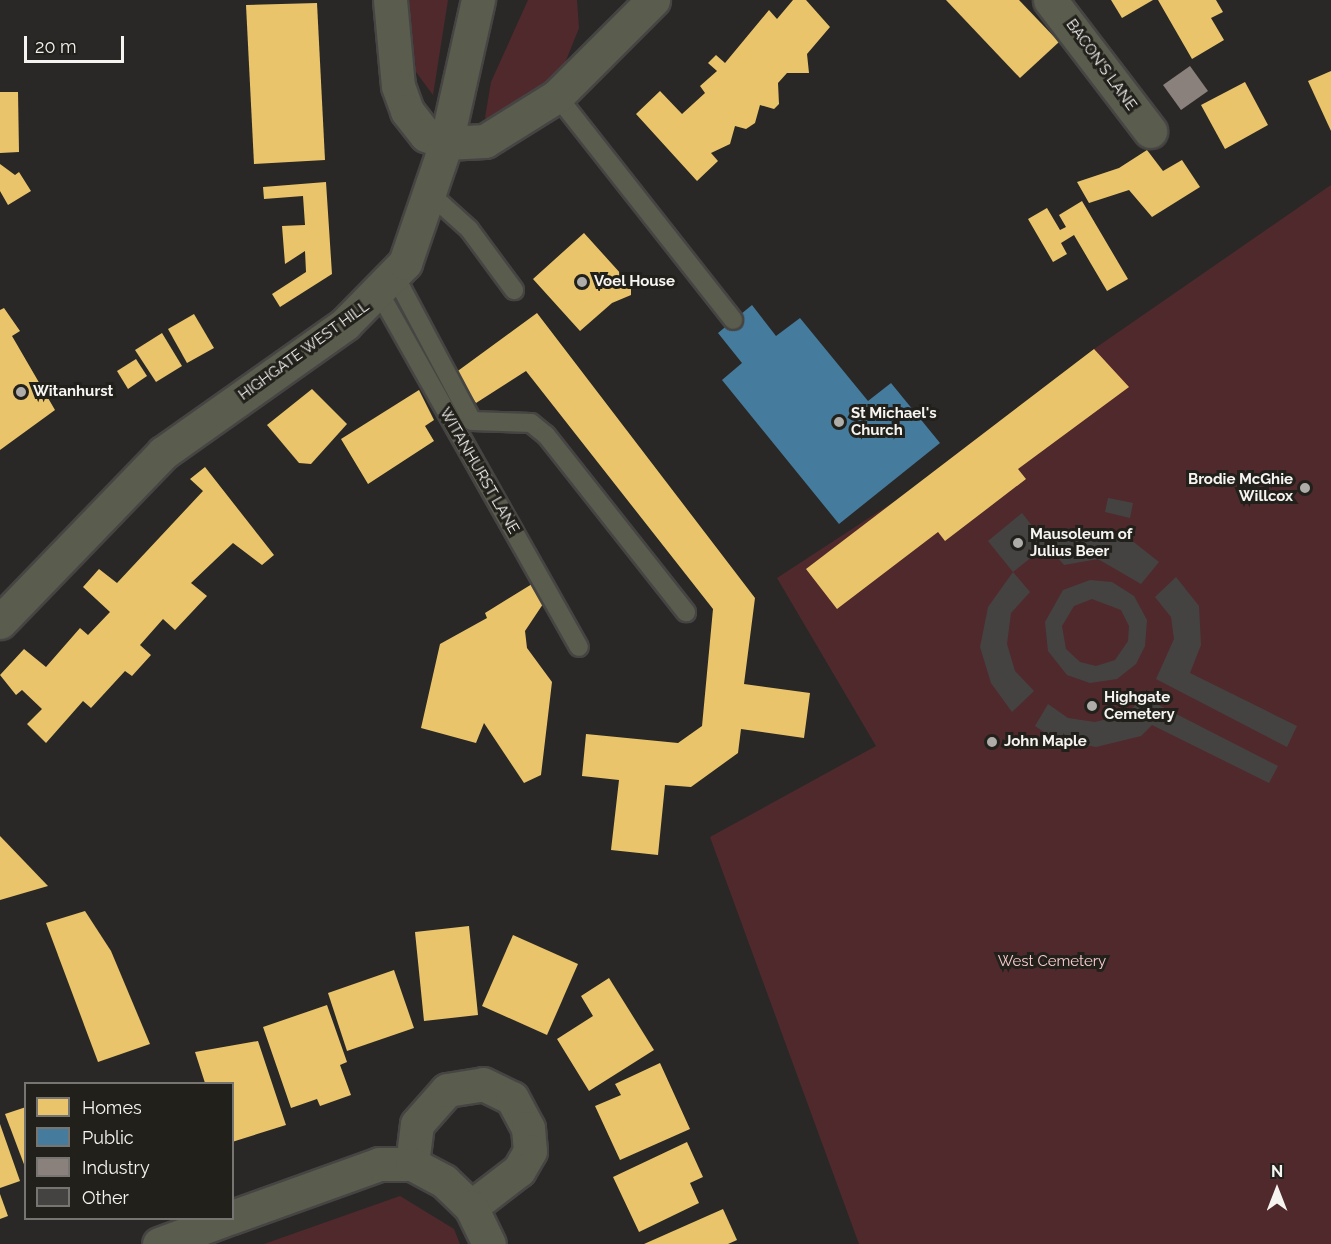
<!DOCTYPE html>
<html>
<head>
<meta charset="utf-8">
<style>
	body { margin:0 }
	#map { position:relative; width:1331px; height:1244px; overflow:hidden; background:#2a2826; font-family:Raleway,sans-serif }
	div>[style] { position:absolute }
	.green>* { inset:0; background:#50292d }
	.homes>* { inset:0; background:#e9c46a }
	.public>* { inset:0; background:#457b9d }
	.industry>* { inset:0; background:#8a817c }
	.building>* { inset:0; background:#454341 }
	.roads { filter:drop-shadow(2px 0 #464543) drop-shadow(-2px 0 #464543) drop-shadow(0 2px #464543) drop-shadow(0 -2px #464543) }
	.service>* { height:18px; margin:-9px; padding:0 9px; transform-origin:9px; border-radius:9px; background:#5a5c4e }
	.minor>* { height:33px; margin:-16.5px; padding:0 16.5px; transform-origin:16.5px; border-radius:16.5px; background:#5a5c4e }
	.tertiary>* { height:33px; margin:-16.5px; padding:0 16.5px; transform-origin:16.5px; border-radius:16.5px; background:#5a5c4e }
	.dots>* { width:16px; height:16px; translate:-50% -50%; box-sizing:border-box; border:3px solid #22201b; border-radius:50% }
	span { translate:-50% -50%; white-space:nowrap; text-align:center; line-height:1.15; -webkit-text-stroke:6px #22201b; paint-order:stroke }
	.street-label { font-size:15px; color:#f6f4f1 }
	.poi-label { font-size:15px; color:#f6f4f1; font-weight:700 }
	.left { translate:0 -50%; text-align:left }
	.right { translate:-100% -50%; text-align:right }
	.park-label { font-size:15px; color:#fbcdcf }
	.legend { position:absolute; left:24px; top:1082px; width:210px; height:138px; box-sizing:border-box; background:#22201b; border:2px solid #777571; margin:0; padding:8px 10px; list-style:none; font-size:18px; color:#f6f4f1 }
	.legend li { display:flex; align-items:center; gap:12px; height:30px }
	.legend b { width:30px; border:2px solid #777571 }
	.north { position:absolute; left:1247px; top:1160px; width:60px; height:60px; -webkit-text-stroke:4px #22201b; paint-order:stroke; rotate:0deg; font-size:16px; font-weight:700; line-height:24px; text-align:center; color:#f6f4f1 }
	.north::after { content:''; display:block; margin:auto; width:21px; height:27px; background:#f6f4f1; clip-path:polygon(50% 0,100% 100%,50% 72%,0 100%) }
	.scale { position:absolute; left:24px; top:36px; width:100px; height:27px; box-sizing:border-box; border:3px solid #f6f4f1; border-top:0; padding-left:8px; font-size:18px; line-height:21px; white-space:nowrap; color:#f6f4f1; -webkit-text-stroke:4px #22201b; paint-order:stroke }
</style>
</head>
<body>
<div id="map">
	<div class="green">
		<i style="clip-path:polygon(409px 0,448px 0,433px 95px,416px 72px)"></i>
		<i style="clip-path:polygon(528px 0,577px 0,579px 28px,563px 68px,499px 123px,485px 118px,491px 82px)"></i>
		<i style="clip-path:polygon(1331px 185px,1331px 1244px,859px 1244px,710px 837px,876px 746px,777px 578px,898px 499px,1094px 349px)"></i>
		<i style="clip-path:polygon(400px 1196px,454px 1229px,460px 1244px,264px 1244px)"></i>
	</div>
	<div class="homes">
		<i style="clip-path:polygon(793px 0,806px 0,830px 27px,807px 54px,809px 73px,787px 73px,778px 83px,779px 104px,774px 109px,760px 105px,755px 123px,746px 129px,735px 126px,730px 144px,711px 153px,718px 161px,697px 181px,636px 114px,660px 91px,682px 114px,705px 93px,700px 86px,717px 71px,708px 63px,716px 55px,725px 63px,769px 10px,777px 19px)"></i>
		<i style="clip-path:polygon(946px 0,1019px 0,1059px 42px,1020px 78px)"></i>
		<i style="clip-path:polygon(1111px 0,1153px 0,1122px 18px)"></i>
		<i style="clip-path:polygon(1158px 0,1216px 0,1223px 12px,1211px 18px,1224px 40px,1192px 59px)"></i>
		<i style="clip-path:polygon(317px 3px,325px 160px,254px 164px,246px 5px)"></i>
		<i style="clip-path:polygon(1331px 71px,1331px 131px,1308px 81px)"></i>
		<i style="clip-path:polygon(1245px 82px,1268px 125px,1225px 149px,1201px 105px)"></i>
		<i style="clip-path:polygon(0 92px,18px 92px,19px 152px,0 153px)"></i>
		<i style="clip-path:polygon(1147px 150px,1163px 171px,1182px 160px,1200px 187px,1152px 217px,1129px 190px,1089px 203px,1077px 182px,1119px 168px)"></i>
		<i style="clip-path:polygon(0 164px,15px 175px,19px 172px,31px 191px,8px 205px,0 191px)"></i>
		<i style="clip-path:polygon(326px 182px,332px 274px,280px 307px,272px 294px,306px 272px,305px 251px,285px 264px,282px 226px,305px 225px,303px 196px,264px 199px,263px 187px)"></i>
		<i style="clip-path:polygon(1082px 201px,1128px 279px,1107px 291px,1074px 235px,1061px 243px,1067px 254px,1053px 262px,1028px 219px,1047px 208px,1060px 230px,1066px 227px,1059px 215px)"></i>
		<i style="clip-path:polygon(584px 233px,631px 285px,631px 295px,612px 303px,580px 331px,533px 279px)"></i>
		<i style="clip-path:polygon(4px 308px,20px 331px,12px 336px,55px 410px,0 450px,0 310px)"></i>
		<i style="clip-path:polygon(537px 313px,755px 598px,744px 684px,810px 693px,804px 738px,741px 729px,738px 753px,691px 787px,665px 785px,658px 855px,611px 850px,619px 780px,582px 776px,586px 734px,678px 743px,702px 726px,713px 609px,526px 371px,476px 403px,455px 373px)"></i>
		<i style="clip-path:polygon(194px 314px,214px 348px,187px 363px,168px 329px)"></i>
		<i style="clip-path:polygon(162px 333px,182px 366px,156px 382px,135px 350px)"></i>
		<i style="clip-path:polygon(1094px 349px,1129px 387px,1018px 469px,1026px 479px,945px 541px,938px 532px,837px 609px,806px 569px)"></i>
		<i style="clip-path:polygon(136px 359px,147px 376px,128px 389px,117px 371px)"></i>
		<i style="clip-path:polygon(312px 389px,347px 424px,311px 464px,299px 463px,267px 425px)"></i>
		<i style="clip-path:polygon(419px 390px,434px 420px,425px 426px,434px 441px,368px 484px,341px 439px)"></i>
		<i style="clip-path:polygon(205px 467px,274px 555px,262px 565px,233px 543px,191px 583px,207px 596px,175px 630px,163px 619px,140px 645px,151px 655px,132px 676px,125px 671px,91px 708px,83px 701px,46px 743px,27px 724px,42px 709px,22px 690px,16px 695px,0 675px,24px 649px,46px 667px,80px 628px,88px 635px,110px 612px,83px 587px,99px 569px,117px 583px,203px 491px,190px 479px)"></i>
		<i style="clip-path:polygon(532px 584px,543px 604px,525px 631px,527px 648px,552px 682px,541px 775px,524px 783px,484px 723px,476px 743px,421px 728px,440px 644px,487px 618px,485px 613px)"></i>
		<i style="clip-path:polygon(0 836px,48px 886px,0 900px)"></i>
		<i style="clip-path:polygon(85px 911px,111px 951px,150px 1044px,98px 1062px,46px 923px)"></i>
		<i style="clip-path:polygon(469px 926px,478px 1015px,424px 1021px,415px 932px)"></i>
		<i style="clip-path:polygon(513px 935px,578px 964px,547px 1035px,482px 1006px)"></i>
		<i style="clip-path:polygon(394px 970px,414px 1028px,347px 1051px,328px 993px)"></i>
		<i style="clip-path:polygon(609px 978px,654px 1050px,589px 1091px,557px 1039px,593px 1016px,581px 996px)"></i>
		<i style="clip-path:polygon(327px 1005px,347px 1062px,340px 1065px,351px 1095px,320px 1106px,317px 1099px,291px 1108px,263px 1027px)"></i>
		<i style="clip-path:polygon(258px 1041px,286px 1125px,232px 1142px,232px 1083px,205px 1083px,195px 1052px)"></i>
		<i style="clip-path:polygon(660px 1063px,690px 1129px,620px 1160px,595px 1106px,621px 1095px,615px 1084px)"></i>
		<i style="clip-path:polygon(26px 1107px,26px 1167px,25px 1167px,5px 1114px)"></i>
		<i style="clip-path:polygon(0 1124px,20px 1181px,0 1188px)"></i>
		<i style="clip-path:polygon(687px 1142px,703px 1177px,690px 1183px,699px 1203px,639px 1232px,613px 1177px)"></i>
		<i style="clip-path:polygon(0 1194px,8px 1216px,0 1219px)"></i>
		<i style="clip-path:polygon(723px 1209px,737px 1240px,728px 1244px,644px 1244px)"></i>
	</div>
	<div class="public">
		<i style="clip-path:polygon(752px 305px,776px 336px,800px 318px,868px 401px,891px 383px,940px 443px,839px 524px,722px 380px,742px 363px,718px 333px)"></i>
	</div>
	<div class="industry">
		<i style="clip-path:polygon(1190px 66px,1208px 91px,1181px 110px,1163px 85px)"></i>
	</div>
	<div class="building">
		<i style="clip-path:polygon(1108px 498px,1133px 503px,1130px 518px,1105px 512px)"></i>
		<i style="clip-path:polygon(1022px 513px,1047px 545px,1072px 532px,1101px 531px,1126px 536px,1159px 562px,1141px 584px,1098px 559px,1064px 565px,1047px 545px,1013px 572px,988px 541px)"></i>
		<i style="clip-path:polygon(1013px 572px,1030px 592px,1011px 613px,1007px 644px,1015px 671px,1034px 691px,1012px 712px,991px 683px,980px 647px,988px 607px)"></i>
		<i style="clip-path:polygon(1176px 577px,1199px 606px,1201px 645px,1190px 673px,1297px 726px,1287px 747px,1156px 679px,1174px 639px,1171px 617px,1155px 597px)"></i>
		<i style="clip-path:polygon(evenodd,1090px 580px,1112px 582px,1134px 596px,1147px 620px,1145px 646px,1136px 664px,1117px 679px,1090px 683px,1067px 675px,1048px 651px,1045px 622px,1063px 590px,1090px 580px,1092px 599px,1121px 610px,1129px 626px,1128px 641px,1115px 660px,1096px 666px,1080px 662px,1066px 649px,1062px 626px,1074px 606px,1092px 599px)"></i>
		<i style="clip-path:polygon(1143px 697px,1278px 766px,1269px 783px,1152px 725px,1141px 736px,1096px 747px,1056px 740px,1035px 726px,1048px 704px,1068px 718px,1095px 722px,1127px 714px)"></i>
	</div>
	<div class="roads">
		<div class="service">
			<i style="left:557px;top:96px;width:285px;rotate:51.8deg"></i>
			<i style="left:429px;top:193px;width:54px;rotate:42deg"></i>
			<i style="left:469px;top:229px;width:76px;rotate:53.6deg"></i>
			<i style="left:395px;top:276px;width:164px;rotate:62deg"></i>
			<i style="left:472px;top:421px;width:59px;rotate:1.9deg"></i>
			<i style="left:531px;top:423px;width:19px;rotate:39deg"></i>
			<i style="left:546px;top:435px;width:226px;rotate:51.7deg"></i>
			<i style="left:380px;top:294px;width:405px;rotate:60.6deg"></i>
		</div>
		<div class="minor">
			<i style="left:390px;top:0;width:86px;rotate:84.7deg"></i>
			<i style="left:398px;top:86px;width:27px;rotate:70deg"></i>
			<i style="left:407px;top:111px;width:31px;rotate:52deg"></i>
			<i style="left:426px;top:135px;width:22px;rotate:22deg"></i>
			<i style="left:1050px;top:0;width:165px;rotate:52.6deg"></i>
			<i style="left:412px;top:1164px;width:40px;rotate:-82.9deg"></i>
			<i style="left:417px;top:1124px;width:45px;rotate:-48.6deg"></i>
			<i style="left:447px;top:1090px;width:36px;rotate:-9deg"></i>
			<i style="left:483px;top:1084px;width:32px;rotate:26deg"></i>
			<i style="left:512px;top:1098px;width:34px;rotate:62deg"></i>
			<i style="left:528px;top:1128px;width:23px;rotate:85deg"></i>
			<i style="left:530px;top:1151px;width:22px;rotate:120deg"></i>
			<i style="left:519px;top:1170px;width:61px;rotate:142.4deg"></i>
			<i style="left:232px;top:1217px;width:156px;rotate:-19.8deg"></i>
			<i style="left:379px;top:1164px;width:33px"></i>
			<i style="left:412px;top:1164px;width:36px;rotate:28deg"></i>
			<i style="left:444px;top:1181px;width:37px;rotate:44deg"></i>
			<i style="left:471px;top:1207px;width:41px;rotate:64.1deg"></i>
			<i style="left:159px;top:1244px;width:75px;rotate:-20.4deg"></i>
		</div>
		<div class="tertiary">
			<i style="left:446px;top:143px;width:39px;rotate:-3deg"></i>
			<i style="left:485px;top:141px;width:85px;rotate:-32deg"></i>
			<i style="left:557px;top:96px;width:136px;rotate:-45deg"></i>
			<i style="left:0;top:622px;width:235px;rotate:-46deg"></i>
			<i style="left:163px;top:453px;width:223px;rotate:-35.3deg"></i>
			<i style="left:345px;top:324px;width:86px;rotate:-45.5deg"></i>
			<i style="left:405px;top:263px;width:127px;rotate:-71.1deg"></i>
			<i style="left:446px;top:143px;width:147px;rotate:-77.4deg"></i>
		</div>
	</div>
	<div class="dots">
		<i style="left:582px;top:282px;background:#afadaa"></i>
		<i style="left:21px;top:392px;background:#afadaa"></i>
		<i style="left:839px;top:422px;background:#afadaa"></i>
		<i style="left:1305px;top:488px;background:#afadaa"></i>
		<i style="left:1018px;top:543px;background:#afadaa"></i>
		<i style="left:1092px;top:706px;background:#afadaa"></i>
		<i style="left:992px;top:742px;background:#afadaa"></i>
	</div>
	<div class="street-label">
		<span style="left:1101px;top:65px;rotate:54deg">BACON'S LANE</span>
		<span style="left:304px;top:351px;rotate:-36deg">HIGHGATE WEST HILL</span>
		<span style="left:479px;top:471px;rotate:60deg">WITANHURST LANE</span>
	</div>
	<div class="poi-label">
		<span class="left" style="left:594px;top:282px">Voel House</span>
		<span class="left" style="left:33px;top:392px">Witanhurst</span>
		<span class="left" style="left:851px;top:422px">St Michael's<br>Church</span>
		<span class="right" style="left:1293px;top:488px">Brodie McGhie<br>Willcox</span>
		<span class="left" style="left:1030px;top:543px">Mausoleum of<br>Julius Beer</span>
		<span class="left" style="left:1104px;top:706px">Highgate<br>Cemetery</span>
		<span class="left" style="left:1004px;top:742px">John Maple</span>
	</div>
	<div class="park-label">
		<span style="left:1052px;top:962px">West Cemetery</span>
	</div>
	<ul class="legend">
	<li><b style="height:16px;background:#e9c46a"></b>Homes</li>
	<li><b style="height:16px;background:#457b9d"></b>Public</li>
	<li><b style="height:16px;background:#8a817c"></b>Industry</li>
	<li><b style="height:16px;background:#454341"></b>Other</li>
	</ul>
	<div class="north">N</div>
	<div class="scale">20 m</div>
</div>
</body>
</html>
